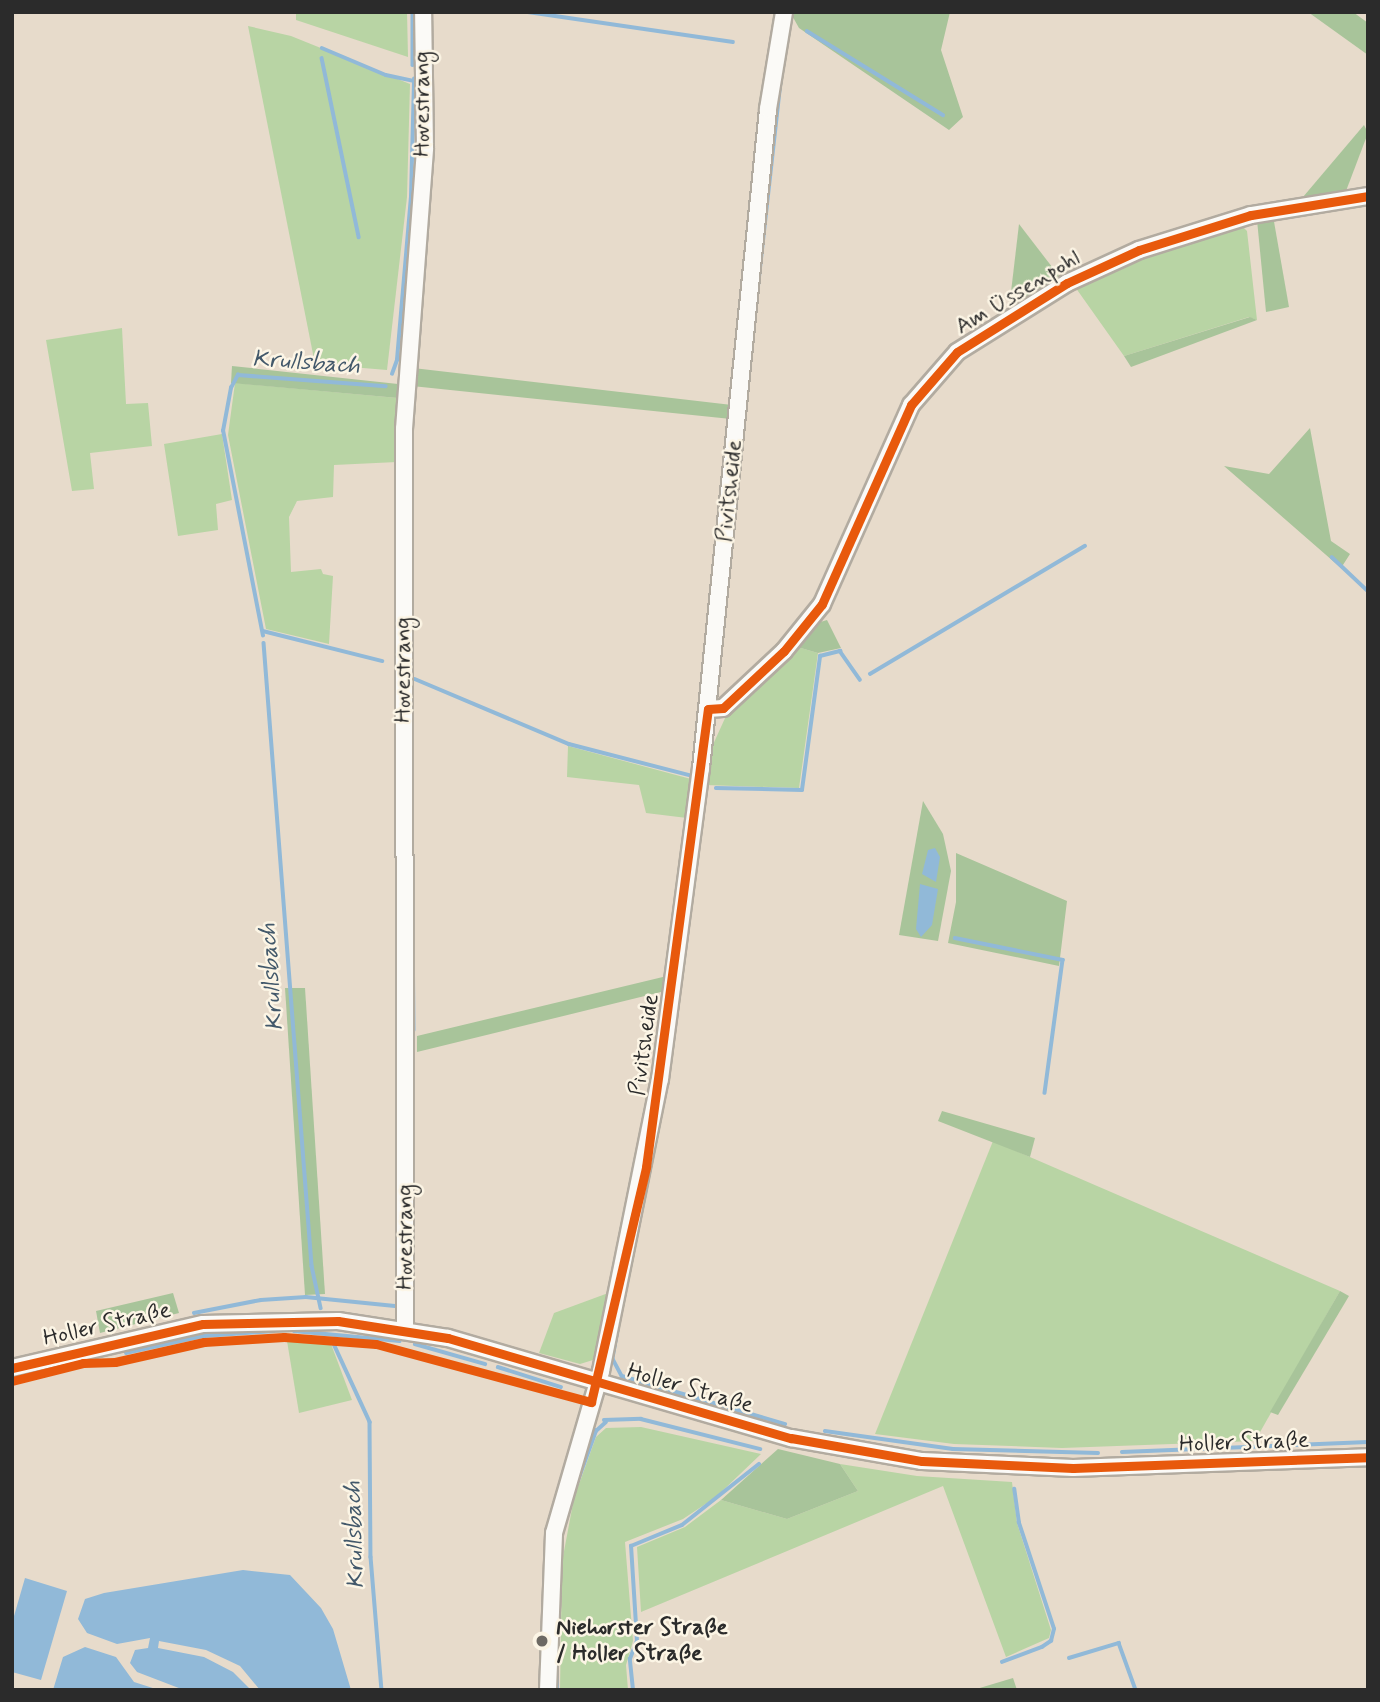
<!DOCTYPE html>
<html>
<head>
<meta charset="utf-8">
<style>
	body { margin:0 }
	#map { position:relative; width:1380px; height:1702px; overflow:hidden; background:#e7dbcb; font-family:Mynerve,sans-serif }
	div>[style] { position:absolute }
	.green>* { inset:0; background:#b8d4a4 }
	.forest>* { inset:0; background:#a8c49a }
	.water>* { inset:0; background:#91b9d8 }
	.stream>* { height:3.5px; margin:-1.75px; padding:0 1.75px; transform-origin:1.75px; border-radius:1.75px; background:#91b9d8 }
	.roads { filter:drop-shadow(2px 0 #b2aba0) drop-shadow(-2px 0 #b2aba0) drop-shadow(0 2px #b2aba0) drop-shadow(0 -2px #b2aba0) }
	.minor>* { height:16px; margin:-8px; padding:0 8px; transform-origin:8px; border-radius:8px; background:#fbfaf7 }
	.cycleway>* { height:9px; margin:-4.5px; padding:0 4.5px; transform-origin:4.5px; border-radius:4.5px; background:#e8590c }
	.dots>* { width:19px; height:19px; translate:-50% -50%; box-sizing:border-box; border:4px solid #fcf5e5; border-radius:50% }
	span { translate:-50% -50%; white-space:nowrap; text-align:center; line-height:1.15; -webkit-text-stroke:5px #fcf5e5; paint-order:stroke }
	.street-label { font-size:23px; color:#2b2b2b }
	.poi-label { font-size:23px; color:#2b2b2b; font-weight:700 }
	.left { translate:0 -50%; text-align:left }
	.water-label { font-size:24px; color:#42586a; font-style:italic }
	.frame { position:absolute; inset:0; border:14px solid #2b2b2b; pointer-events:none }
</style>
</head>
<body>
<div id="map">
	<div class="green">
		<i style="clip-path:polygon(296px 12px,407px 12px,408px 57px,296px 20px)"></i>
		<i style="clip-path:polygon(248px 26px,291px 36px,410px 84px,407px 197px,387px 370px,315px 364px)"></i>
		<i style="clip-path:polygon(1242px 226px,1247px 231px,1257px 320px,1249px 317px,1124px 356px,1073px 284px,1141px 254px)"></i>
		<i style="clip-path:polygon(122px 328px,126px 404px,148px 403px,152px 446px,90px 453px,94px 489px,72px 491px,46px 340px)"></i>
		<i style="clip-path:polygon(235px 383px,398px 398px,397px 462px,334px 465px,333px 497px,297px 501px,289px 517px,291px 572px,321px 569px,323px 574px,333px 576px,329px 644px,266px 629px,228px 435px)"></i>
		<i style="clip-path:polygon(222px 434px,232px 500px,216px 504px,218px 530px,178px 536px,164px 444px)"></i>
		<i style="clip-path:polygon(794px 646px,818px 653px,799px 788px,705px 785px,711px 749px,726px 716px)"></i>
		<i style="clip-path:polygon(568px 746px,691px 779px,687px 818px,646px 813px,639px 785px,567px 777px)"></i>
		<i style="clip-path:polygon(993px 1141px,1340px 1291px,1255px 1441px,1062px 1448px,954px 1444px,875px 1434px)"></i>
		<i style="clip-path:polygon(611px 1292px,593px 1360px,580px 1364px,539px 1353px,554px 1313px)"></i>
		<i style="clip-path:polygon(287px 1341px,331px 1344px,352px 1400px,299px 1413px)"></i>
		<i style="clip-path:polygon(641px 1427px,761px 1454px,716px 1497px,683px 1519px,625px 1542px,633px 1641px,626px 1665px,628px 1690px,560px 1690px,562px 1562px,574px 1498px,596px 1437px,606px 1428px)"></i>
		<i style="clip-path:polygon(840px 1464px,917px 1476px,1012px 1482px,1017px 1523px,1051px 1630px,1049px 1638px,1006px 1657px,943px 1486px,641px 1612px,637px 1547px,685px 1527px,721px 1500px,787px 1519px,858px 1491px)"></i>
	</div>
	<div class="forest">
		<i style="clip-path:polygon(790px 12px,950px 12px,941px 50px,963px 117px,949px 130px,799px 28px)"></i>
		<i style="clip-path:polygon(1308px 12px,1353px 12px,1368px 23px,1368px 55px)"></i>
		<i style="clip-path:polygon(1364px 125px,1368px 133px,1346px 191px,1303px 197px)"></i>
		<i style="clip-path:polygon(1273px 216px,1289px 307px,1266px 312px,1257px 220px)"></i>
		<i style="clip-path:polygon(1019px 224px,1059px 276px,1057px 285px,1009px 309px)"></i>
		<i style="clip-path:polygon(1250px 317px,1257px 320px,1131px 367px,1124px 356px)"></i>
		<i style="clip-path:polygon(232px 366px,398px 384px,398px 398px,231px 383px)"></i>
		<i style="clip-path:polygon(413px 368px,732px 405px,731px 419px,412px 386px)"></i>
		<i style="clip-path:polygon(1310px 428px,1331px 541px,1350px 554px,1341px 568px,1224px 466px,1269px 474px)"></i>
		<i style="clip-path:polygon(827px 620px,841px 648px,818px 653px,794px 646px,817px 623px)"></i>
		<i style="clip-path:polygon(923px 801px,943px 834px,951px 871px,938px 941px,899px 935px)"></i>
		<i style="clip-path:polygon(956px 853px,1067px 901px,1059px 966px,948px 943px,956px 902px)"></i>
		<i style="clip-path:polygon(667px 976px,665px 991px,417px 1052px,417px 1036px)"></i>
		<i style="clip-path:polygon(285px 988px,305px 988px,325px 1294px,305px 1295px)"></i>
		<i style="clip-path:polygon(942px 1111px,1035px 1138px,1030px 1157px,938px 1121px)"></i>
		<i style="clip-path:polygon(1340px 1291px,1349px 1296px,1278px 1415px,1270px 1412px)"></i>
		<i style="clip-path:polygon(173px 1293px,179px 1313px,100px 1333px,96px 1311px)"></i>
		<i style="clip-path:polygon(778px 1449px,840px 1464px,858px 1491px,787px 1519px,721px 1500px)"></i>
		<i style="clip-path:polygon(1013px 1678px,1017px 1690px,973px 1690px)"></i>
	</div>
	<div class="water">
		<i style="clip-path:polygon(935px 848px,940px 857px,936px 882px,922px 874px,928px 850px)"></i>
		<i style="clip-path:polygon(920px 884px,938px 889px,932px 925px,921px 937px,916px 929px)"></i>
		<i style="clip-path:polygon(243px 1570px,290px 1575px,321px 1608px,333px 1629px,351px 1690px,260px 1690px,240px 1666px,206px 1650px,159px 1641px,158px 1648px,204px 1657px,233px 1672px,251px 1690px,184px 1690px,137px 1672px,130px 1663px,135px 1650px,148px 1648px,150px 1638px,117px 1644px,87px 1633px,78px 1619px,85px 1599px,104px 1593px)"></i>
		<i style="clip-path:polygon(25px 1578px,67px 1591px,41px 1680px,12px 1672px,12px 1623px)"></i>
		<i style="clip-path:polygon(85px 1647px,116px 1657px,134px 1682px,159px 1690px,53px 1690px,63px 1657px)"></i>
	</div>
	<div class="stream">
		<i style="left:413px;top:12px;width:53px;rotate:90deg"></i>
		<i style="left:528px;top:12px;width:207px;rotate:8.3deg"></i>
		<i style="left:807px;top:31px;width:160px;rotate:31.7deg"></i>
		<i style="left:322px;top:48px;width:69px;rotate:22.9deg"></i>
		<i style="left:386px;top:75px;width:29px;rotate:12deg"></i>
		<i style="left:322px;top:58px;width:183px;rotate:78.3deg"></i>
		<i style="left:756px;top:304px;width:226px;rotate:-83.7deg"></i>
		<i style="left:392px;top:374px;width:15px;rotate:-70deg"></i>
		<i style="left:397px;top:360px;width:164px;rotate:-85.1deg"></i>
		<i style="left:411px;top:197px;width:118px;rotate:-88.5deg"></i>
		<i style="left:1332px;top:557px;width:50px;rotate:43.4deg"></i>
		<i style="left:263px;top:631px;width:123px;rotate:14.1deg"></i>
		<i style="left:263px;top:636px;width:209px;rotate:-101deg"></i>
		<i style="left:223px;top:431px;width:44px;rotate:-79.5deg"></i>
		<i style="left:231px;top:388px;width:15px;rotate:-62deg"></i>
		<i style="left:238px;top:375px;width:148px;rotate:4.3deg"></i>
		<i style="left:264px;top:643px;width:625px;rotate:85.59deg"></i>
		<i style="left:312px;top:1266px;width:43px;rotate:77.9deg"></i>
		<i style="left:870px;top:674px;width:250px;rotate:-30.8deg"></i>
		<i style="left:415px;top:679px;width:167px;rotate:22.9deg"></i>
		<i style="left:569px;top:744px;width:128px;rotate:14.5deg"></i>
		<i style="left:716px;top:788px;width:86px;rotate:1.3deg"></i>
		<i style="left:802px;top:790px;width:135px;rotate:-82.3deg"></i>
		<i style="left:820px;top:656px;width:21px;rotate:-14deg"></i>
		<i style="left:840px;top:651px;width:35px;rotate:55deg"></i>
		<i style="left:412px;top:803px;width:227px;rotate:89.5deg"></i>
		<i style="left:955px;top:938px;width:110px;rotate:11.5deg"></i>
		<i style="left:1063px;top:960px;width:134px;rotate:97.7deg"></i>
		<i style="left:194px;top:1313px;width:68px;rotate:-11deg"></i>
		<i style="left:261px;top:1300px;width:45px;rotate:-3.8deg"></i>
		<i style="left:306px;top:1297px;width:89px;rotate:5.8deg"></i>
		<i style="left:618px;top:1330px;width:29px;rotate:100deg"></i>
		<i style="left:613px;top:1359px;width:19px;rotate:62deg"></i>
		<i style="left:622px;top:1376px;width:170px;rotate:16.4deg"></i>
		<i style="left:294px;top:1331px;width:106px;rotate:5.4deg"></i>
		<i style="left:334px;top:1344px;width:86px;rotate:65.2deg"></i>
		<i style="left:370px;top:1422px;width:135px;rotate:89.6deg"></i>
		<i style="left:371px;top:1557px;width:133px;rotate:85.3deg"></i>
		<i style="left:415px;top:1344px;width:73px;rotate:15.9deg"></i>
		<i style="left:126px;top:1353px;width:80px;rotate:-12.3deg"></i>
		<i style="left:204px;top:1336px;width:70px;rotate:-4.1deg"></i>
		<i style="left:498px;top:1367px;width:66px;rotate:17.6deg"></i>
		<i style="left:604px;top:1420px;width:37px;rotate:-2deg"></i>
		<i style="left:641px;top:1419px;width:123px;rotate:14.1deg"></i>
		<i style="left:825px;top:1431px;width:129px;rotate:8deg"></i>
		<i style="left:953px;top:1449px;width:145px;rotate:1.6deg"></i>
		<i style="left:1122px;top:1452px;width:246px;rotate:-2.3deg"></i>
		<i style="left:576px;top:1486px;width:59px;rotate:-70deg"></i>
		<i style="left:596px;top:1431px;width:13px;rotate:-42deg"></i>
		<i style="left:1069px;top:1658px;width:52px;rotate:-16.7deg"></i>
		<i style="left:1119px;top:1643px;width:50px;rotate:70.1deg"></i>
		<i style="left:1002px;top:1662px;width:43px;rotate:-20.6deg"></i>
		<i style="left:1042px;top:1647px;width:11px;rotate:-34deg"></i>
		<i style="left:1051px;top:1641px;width:12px;rotate:-76deg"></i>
		<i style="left:1054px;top:1629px;width:112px;rotate:-108.3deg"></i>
		<i style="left:1019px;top:1523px;width:34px;rotate:-98deg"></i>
		<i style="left:557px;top:1690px;width:33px;rotate:-90deg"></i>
		<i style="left:633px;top:1690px;width:31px;rotate:-96deg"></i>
		<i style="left:630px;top:1659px;width:19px;rotate:-69deg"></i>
		<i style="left:637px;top:1641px;width:95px;rotate:-93.6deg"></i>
		<i style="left:631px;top:1546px;width:55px;rotate:-22.4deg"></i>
		<i style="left:682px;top:1525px;width:98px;rotate:-38.4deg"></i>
	</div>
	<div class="roads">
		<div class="minor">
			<i style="left:708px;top:709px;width:15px;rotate:-4deg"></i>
			<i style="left:723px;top:708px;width:83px;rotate:-43.1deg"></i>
			<i style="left:784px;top:651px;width:60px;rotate:-51deg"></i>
			<i style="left:822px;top:604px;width:218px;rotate:-65.9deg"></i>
			<i style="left:911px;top:405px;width:70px;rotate:-49deg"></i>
			<i style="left:957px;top:352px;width:130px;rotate:-32.1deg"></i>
			<i style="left:1067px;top:283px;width:79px;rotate:-24.6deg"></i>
			<i style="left:1139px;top:250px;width:117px;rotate:-17.4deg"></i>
			<i style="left:1251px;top:215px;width:119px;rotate:-9.2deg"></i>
			<i style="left:405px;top:1328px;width:899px;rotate:-90.06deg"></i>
			<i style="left:404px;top:429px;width:282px;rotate:-85.7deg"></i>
			<i style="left:425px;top:148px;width:136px;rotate:-90.8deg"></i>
			<i style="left:12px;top:1368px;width:196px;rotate:-13deg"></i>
			<i style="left:203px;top:1324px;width:135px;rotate:-1.3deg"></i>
			<i style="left:338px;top:1321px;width:111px;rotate:8.8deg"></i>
			<i style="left:448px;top:1338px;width:357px;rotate:16.3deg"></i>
			<i style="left:791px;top:1438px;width:133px;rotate:10deg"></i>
			<i style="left:922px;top:1461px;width:151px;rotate:2.7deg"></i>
			<i style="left:1073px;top:1468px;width:295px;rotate:-2.1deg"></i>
			<i style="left:548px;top:1690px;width:157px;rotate:-87.8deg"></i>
			<i style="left:554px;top:1533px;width:169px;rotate:-73.8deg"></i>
			<i style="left:601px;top:1371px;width:298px;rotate:-78.6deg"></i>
			<i style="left:660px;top:1079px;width:314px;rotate:-82.5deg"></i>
			<i style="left:701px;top:768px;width:662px;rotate:-84.19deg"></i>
			<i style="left:768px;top:109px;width:98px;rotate:-80.6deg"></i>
		</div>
	</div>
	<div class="cycleway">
		<i style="left:12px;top:1368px;width:196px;rotate:-13deg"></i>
		<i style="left:203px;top:1324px;width:135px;rotate:-1.3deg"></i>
		<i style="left:338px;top:1321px;width:111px;rotate:8.8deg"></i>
		<i style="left:448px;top:1338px;width:357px;rotate:16.3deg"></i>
		<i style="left:791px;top:1438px;width:133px;rotate:10deg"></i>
		<i style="left:922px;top:1461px;width:151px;rotate:2.7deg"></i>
		<i style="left:1073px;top:1468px;width:295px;rotate:-2.1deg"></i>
		<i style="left:12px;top:1381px;width:73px;rotate:-14.2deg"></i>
		<i style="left:83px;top:1363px;width:32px;rotate:-2deg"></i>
		<i style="left:115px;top:1362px;width:91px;rotate:-12.7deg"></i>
		<i style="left:204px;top:1342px;width:80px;rotate:-3.6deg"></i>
		<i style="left:284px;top:1337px;width:92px;rotate:4.4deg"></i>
		<i style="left:376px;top:1344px;width:223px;rotate:15.1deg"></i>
		<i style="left:591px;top:1402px;width:241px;rotate:-76.8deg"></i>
		<i style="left:646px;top:1167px;width:462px;rotate:-82.3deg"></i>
		<i style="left:708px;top:709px;width:15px;rotate:-4deg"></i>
		<i style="left:723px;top:708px;width:83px;rotate:-43.1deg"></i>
		<i style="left:784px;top:651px;width:60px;rotate:-51deg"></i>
		<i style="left:822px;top:604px;width:218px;rotate:-65.9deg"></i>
		<i style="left:911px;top:405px;width:70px;rotate:-49deg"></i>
		<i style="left:957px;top:352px;width:130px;rotate:-32.1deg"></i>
		<i style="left:1067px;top:283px;width:79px;rotate:-24.6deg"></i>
		<i style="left:1139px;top:250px;width:117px;rotate:-17.4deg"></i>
		<i style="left:1251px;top:215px;width:119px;rotate:-9.2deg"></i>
	</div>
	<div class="dots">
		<i style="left:542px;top:1641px;background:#6d6963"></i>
	</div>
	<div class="street-label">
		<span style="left:423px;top:104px;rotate:-90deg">Hovestrang</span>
		<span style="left:1018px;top:293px;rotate:-31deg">Am Üssenpohl</span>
		<span style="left:730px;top:491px;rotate:-84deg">Pivitsheide</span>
		<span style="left:404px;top:670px;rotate:-90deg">Hovestrang</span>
		<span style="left:645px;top:1045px;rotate:-82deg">Pivitsheide</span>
		<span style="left:406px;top:1237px;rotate:-90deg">Hovestrang</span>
		<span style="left:107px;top:1325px;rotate:-13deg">Holler Straße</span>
		<span style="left:690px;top:1389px;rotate:16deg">Holler Straße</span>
		<span style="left:1244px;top:1443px;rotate:-2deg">Holler Straße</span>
	</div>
	<div class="poi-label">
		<span class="left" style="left:556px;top:1641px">Niehorster Straße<br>/ Holler Straße</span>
	</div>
	<div class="water-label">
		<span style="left:306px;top:363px;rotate:4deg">Krullsbach</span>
		<span style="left:272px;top:977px;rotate:-94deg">Krullsbach</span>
		<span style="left:355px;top:1535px;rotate:-92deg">Krullsbach</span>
	</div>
	<div class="frame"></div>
</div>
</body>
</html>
